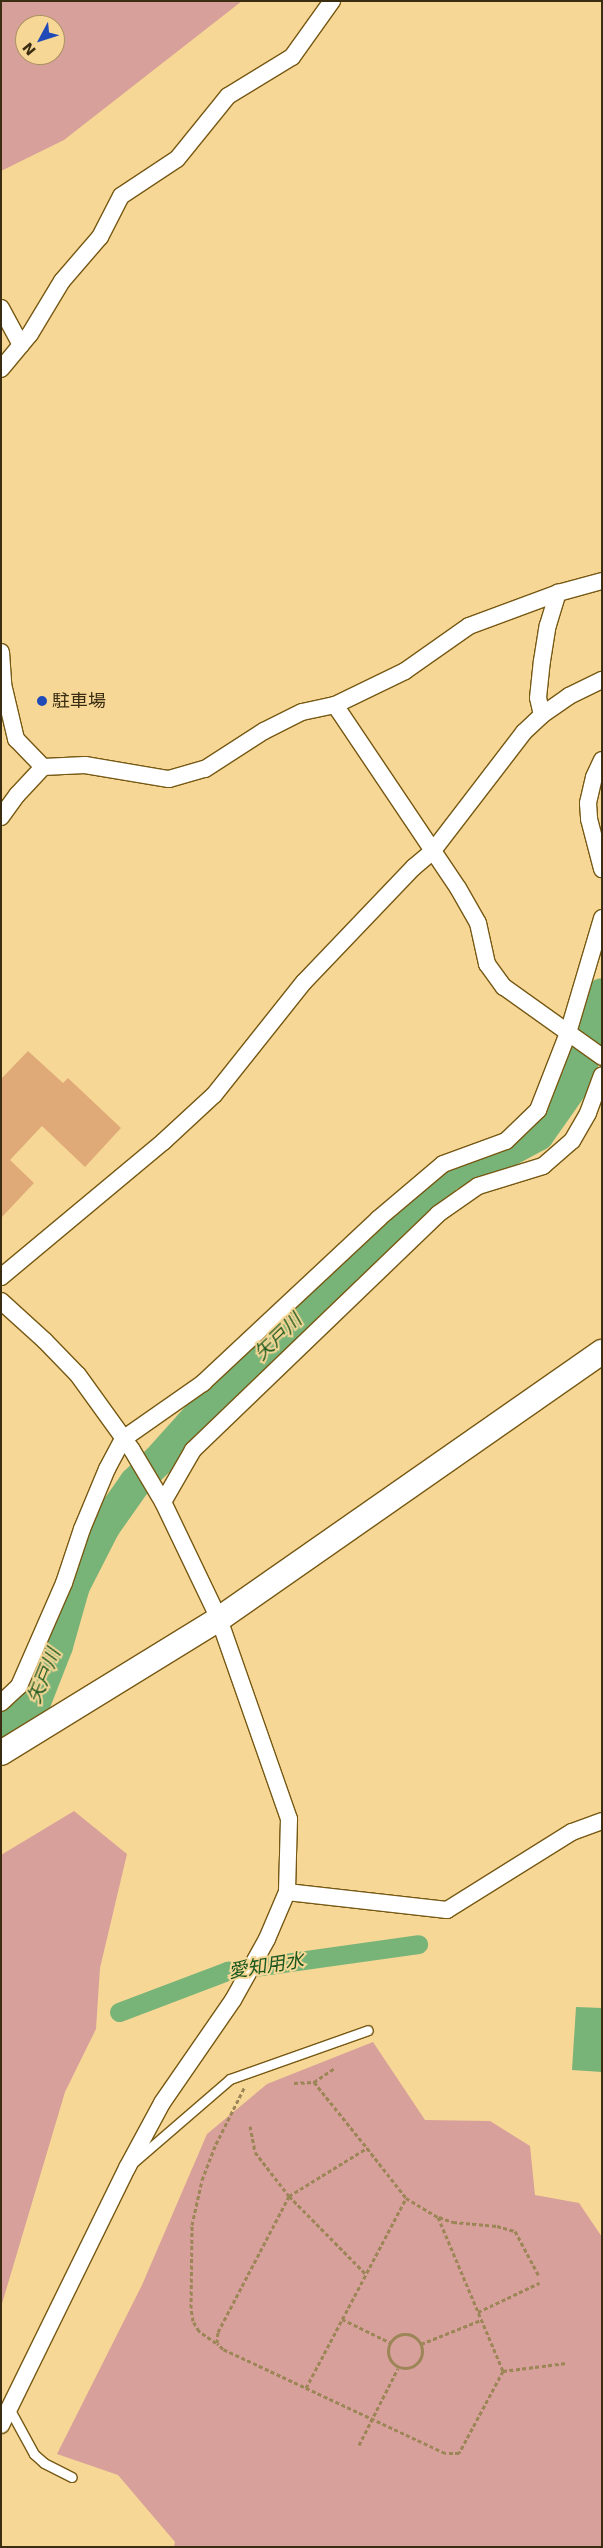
<!DOCTYPE html>
<html>
<head>
<meta charset="utf-8">
<style>
	body { margin:0 }
	#map { position:relative; width:603px; height:2548px; overflow:hidden; background:#f7d796; font-family:"DejaVu Sans","Noto Sans JP",sans-serif }
	div>[style] { position:absolute }
	.green>* { inset:0; background:#d7a09b }
	.water>* { inset:0; background:#78b478 }
	.canal>* { height:19px; margin:-9.5px; padding:0 9.5px; transform-origin:9.5px; border-radius:9.5px; background:#78b478 }
	.river>* { height:32px; margin:-16px; padding:0 16px; transform-origin:16px; border-radius:16px; background:#78b478 }
	.building>* { inset:0; background:#dfaa78 }
	.path>* { height:3px; margin-top:-1.5px; transform-origin:0; background:repeating-linear-gradient(90deg,#9c8556 0 4px,transparent 0 6.5px) }
	.path>.ring { margin:-1.5px; padding:0; box-sizing:content-box; background:none; border:3px solid #9c8556; border-radius:50% }
	.roads { filter:drop-shadow(1px 0 #765914) drop-shadow(-1px 0 #765914) drop-shadow(0 1px #765914) drop-shadow(0 -1px #765914) }
	.lane>* { height:9px; margin:-4.5px; padding:0 4.5px; transform-origin:4.5px; border-radius:4.5px; background:#fff }
	.street>* { height:16px; margin:-8px; padding:0 8px; transform-origin:8px; border-radius:8px; background:#fff }
	.secondary>* { height:24px; margin:-12px; padding:0 12px; transform-origin:12px; border-radius:12px; background:#fff }
	.dots>* { width:14px; height:14px; translate:-50% -50%; box-sizing:border-box; border:2px solid #f7d796; border-radius:50% }
	span { translate:-50% -50%; white-space:nowrap; text-align:center; line-height:1.15; -webkit-text-stroke:4px #f7d796; paint-order:stroke }
	.poi-label { font-size:18px; color:#3a2d12 }
	.left { translate:0 -50%; text-align:left }
	.water-label { font-size:19px; color:#19571d; font-style:italic }
	.frame { position:absolute; inset:0; border:2px solid #3a2d12; pointer-events:none }
	.north { position:absolute; left:15px; top:15px; width:50px; height:50px; box-sizing:border-box; background:#f7d796; border:1px solid #ab9361; border-radius:50%; rotate:230deg; font-size:14px; font-weight:700; line-height:20px; text-align:center; color:#3a2d12 }
	.north::after { content:''; display:block; margin:auto; width:18px; height:22px; background:#204ab8; clip-path:polygon(50% 0,100% 100%,50% 72%,0 100%) }
</style>
</head>
<body>
<div id="map">
	<div class="green">
		<i style="clip-path:polygon(evenodd,1px 1px,242px 1px,64px 140px,1px 171px,1px 1px,25px 25px,55px 25px,55px 55px,25px 55px,25px 25px)"></i>
		<i style="clip-path:polygon(74px 1811px,127px 1854px,100px 1968px,96px 2029px,65px 2092px,1px 2307px,1px 1855px)"></i>
		<i style="clip-path:polygon(373px 2042px,425px 2120px,490px 2121px,530px 2146px,535px 2195px,579px 2203px,602px 2237px,602px 2547px,174px 2547px,175px 2542px,118px 2475px,57px 2454px,142px 2285px,207px 2134px,267px 2084px)"></i>
	</div>
	<div class="water">
		<i style="clip-path:polygon(576px 2007px,602px 2008px,602px 2072px,572px 2070px)"></i>
	</div>
	<div class="canal">
		<i style="left:119px;top:2012px;width:116px;rotate:-20.8deg"></i>
		<i style="left:227px;top:1971px;width:193px;rotate:-8deg"></i>
	</div>
	<div class="river">
		<i style="left:1px;top:1726px;width:35px;rotate:-27deg"></i>
		<i style="left:32px;top:1710px;width:69px;rotate:-68.7deg"></i>
		<i style="left:57px;top:1646px;width:62px;rotate:-74.2deg"></i>
		<i style="left:74px;top:1586px;width:66px;rotate:-63deg"></i>
		<i style="left:104px;top:1527px;width:54px;rotate:-54.8deg"></i>
		<i style="left:135px;top:1483px;width:32px;rotate:-44deg"></i>
		<i style="left:158px;top:1461px;width:79px;rotate:-48.1deg"></i>
		<i style="left:211px;top:1402px;width:183px;rotate:-43.2deg"></i>
		<i style="left:344px;top:1277px;width:146px;rotate:-44.4deg"></i>
		<i style="left:448px;top:1175px;width:57px;rotate:-20.7deg"></i>
		<i style="left:501px;top:1155px;width:42px;rotate:-28.4deg"></i>
		<i style="left:538px;top:1135px;width:70px;rotate:-54.9deg"></i>
		<i style="left:578px;top:1078px;width:87px;rotate:-74.1deg"></i>
	</div>
	<div class="building">
		<i style="clip-path:polygon(28px 1051px,63px 1083px,68px 1078px,121px 1128px,85px 1167px,42px 1126px,10px 1160px,34px 1183px,1px 1218px,1px 1079px)"></i>
	</div>
	<div class="path">
		<i style="left:314px;top:2082px;width:85px;rotate:51.2deg"></i>
		<i style="left:294px;top:2083px;width:20px;rotate:-3deg"></i>
		<i style="left:314px;top:2082px;width:25px;rotate:-34deg"></i>
		<i style="left:250px;top:2126px;width:26px;rotate:79deg"></i>
		<i style="left:255px;top:2152px;width:56px;rotate:52.3deg"></i>
		<i style="left:289px;top:2196px;width:110px;rotate:45.4deg"></i>
		<i style="left:367px;top:2148px;width:63px;rotate:52deg"></i>
		<i style="left:406px;top:2198px;width:37px;rotate:31deg"></i>
		<i style="left:438px;top:2217px;width:167px;rotate:67.1deg"></i>
		<i style="left:503px;top:2371px;width:93px;rotate:118.2deg"></i>
		<i style="left:459px;top:2453px;width:14px;rotate:180deg"></i>
		<i style="left:445px;top:2453px;width:245px;rotate:-154.9deg"></i>
		<i style="left:223px;top:2349px;width:8px;rotate:-135deg"></i>
		<i style="left:217px;top:2343px;width:11px;rotate:-85deg"></i>
		<i style="left:218px;top:2332px;width:153px;rotate:-62.4deg"></i>
		<i style="left:289px;top:2196px;width:92px;rotate:-31.6deg"></i>
		<i style="left:439px;top:2217px;width:15px;rotate:20deg"></i>
		<i style="left:453px;top:2222px;width:44px;rotate:5.2deg"></i>
		<i style="left:497px;top:2226px;width:19px;rotate:16deg"></i>
		<i style="left:515px;top:2231px;width:51px;rotate:61.9deg"></i>
		<i style="left:478px;top:2312px;width:68px;rotate:-25.4deg"></i>
		<i style="left:342px;top:2319px;width:55px;rotate:26.1deg"></i>
		<i class="ring" style="left:388px;top:2334px;width:31px;height:31px"></i>
		<i style="left:216px;top:2343px;width:21px;rotate:-145deg"></i>
		<i style="left:199px;top:2331px;width:12px;rotate:-121deg"></i>
		<i style="left:193px;top:2321px;width:13px;rotate:-99deg"></i>
		<i style="left:191px;top:2308px;width:83px;rotate:-89.3deg"></i>
		<i style="left:192px;top:2225px;width:46px;rotate:-77.5deg"></i>
		<i style="left:202px;top:2180px;width:39px;rotate:-69deg"></i>
		<i style="left:216px;top:2144px;width:63px;rotate:-63.4deg"></i>
		<i style="left:421px;top:2344px;width:65px;rotate:-21.8deg"></i>
		<i style="left:503px;top:2371px;width:64px;rotate:-7.2deg"></i>
		<i style="left:306px;top:2388px;width:215px;rotate:-62.2deg"></i>
		<i style="left:359px;top:2445px;width:86px;rotate:-63.1deg"></i>
	</div>
	<div class="roads">
		<div class="lane">
			<i style="left:135px;top:2161px;width:125px;rotate:-40.8deg"></i>
			<i style="left:230px;top:2079px;width:146px;rotate:-19.5deg"></i>
			<i style="left:10px;top:2410px;width:50px;rotate:61.4deg"></i>
			<i style="left:34px;top:2454px;width:13px;rotate:42deg"></i>
			<i style="left:44px;top:2463px;width:31px;rotate:27deg"></i>
		</div>
		<div class="street">
			<i style="left:1px;top:308px;width:42px;rotate:61.6deg"></i>
			<i style="left:1px;top:369px;width:45px;rotate:-50.4deg"></i>
			<i style="left:30px;top:334px;width:62px;rotate:-58.9deg"></i>
			<i style="left:62px;top:281px;width:58px;rotate:-49.2deg"></i>
			<i style="left:100px;top:237px;width:46px;rotate:-62.9deg"></i>
			<i style="left:121px;top:196px;width:67px;rotate:-33.5deg"></i>
			<i style="left:177px;top:159px;width:81px;rotate:-51deg"></i>
			<i style="left:228px;top:96px;width:75px;rotate:-31.4deg"></i>
			<i style="left:292px;top:57px;width:69px;rotate:-54.5deg"></i>
			<i style="left:1px;top:652px;width:32px;rotate:86deg"></i>
			<i style="left:3px;top:684px;width:57px;rotate:76.7deg"></i>
			<i style="left:16px;top:739px;width:39px;rotate:46deg"></i>
			<i style="left:335px;top:705px;width:220px;rotate:56.1deg"></i>
			<i style="left:458px;top:888px;width:40px;rotate:60.3deg"></i>
			<i style="left:478px;top:923px;width:42px;rotate:77.6deg"></i>
			<i style="left:487px;top:964px;width:29px;rotate:54deg"></i>
			<i style="left:504px;top:987px;width:120px;rotate:35.5deg"></i>
			<i style="left:542px;top:715px;width:17px;rotate:-103deg"></i>
			<i style="left:538px;top:698px;width:37px;rotate:-84deg"></i>
			<i style="left:542px;top:661px;width:36px;rotate:-81deg"></i>
			<i style="left:548px;top:625px;width:34px;rotate:-73deg"></i>
			<i style="left:602px;top:760px;width:19px;rotate:115deg"></i>
			<i style="left:594px;top:777px;width:27px;rotate:103deg"></i>
			<i style="left:588px;top:803px;width:16px;rotate:86deg"></i>
			<i style="left:589px;top:819px;width:52px;rotate:75.4deg"></i>
			<i style="left:1px;top:817px;width:27px;rotate:-54deg"></i>
			<i style="left:17px;top:795px;width:38px;rotate:-47deg"></i>
			<i style="left:43px;top:767px;width:42px;rotate:-2.7deg"></i>
			<i style="left:85px;top:765px;width:85px;rotate:9.5deg"></i>
			<i style="left:169px;top:779px;width:37px;rotate:-16deg"></i>
			<i style="left:205px;top:769px;width:70px;rotate:-32.8deg"></i>
			<i style="left:264px;top:731px;width:42px;rotate:-26.6deg"></i>
			<i style="left:302px;top:712px;width:34px;rotate:-12deg"></i>
			<i style="left:335px;top:705px;width:78px;rotate:-25.9deg"></i>
			<i style="left:405px;top:671px;width:78px;rotate:-35.1deg"></i>
			<i style="left:469px;top:626px;width:95px;rotate:-20.3deg"></i>
			<i style="left:558px;top:593px;width:46px;rotate:-15.3deg"></i>
			<i style="left:1px;top:1277px;width:211px;rotate:-39.8deg"></i>
			<i style="left:163px;top:1142px;width:69px;rotate:-42.7deg"></i>
			<i style="left:214px;top:1095px;width:144px;rotate:-51.5deg"></i>
			<i style="left:304px;top:982px;width:159px;rotate:-46.3deg"></i>
			<i style="left:414px;top:867px;width:23px;rotate:-40deg"></i>
			<i style="left:432px;top:852px;width:151px;rotate:-52.5deg"></i>
			<i style="left:524px;top:732px;width:25px;rotate:-43deg"></i>
			<i style="left:542px;top:715px;width:33px;rotate:-35deg"></i>
			<i style="left:569px;top:696px;width:37px;rotate:-26deg"></i>
			<i style="left:1px;top:1301px;width:59px;rotate:42.3deg"></i>
			<i style="left:45px;top:1341px;width:47px;rotate:45.9deg"></i>
			<i style="left:78px;top:1375px;width:92px;rotate:54.2deg"></i>
			<i style="left:132px;top:1450px;width:61px;rotate:59.2deg"></i>
			<i style="left:163px;top:1502px;width:130px;rotate:64.4deg"></i>
			<i style="left:219px;top:1619px;width:212px;rotate:70.7deg"></i>
			<i style="left:289px;top:1819px;width:73px;rotate:91.6deg"></i>
			<i style="left:287px;top:1892px;width:51px;rotate:113.1deg"></i>
			<i style="left:267px;top:1939px;width:70px;rotate:119.1deg"></i>
			<i style="left:233px;top:2000px;width:125px;rotate:124.6deg"></i>
			<i style="left:162px;top:2103px;width:74px;rotate:118.3deg"></i>
			<i style="left:127px;top:2168px;width:286px;rotate:116.1deg"></i>
			<i style="left:163px;top:1502px;width:60px;rotate:-60deg"></i>
			<i style="left:193px;top:1450px;width:340px;rotate:-43.9deg"></i>
			<i style="left:438px;top:1214px;width:49px;rotate:-35deg"></i>
			<i style="left:478px;top:1186px;width:68px;rotate:-17.1deg"></i>
			<i style="left:543px;top:1166px;width:38px;rotate:-41deg"></i>
			<i style="left:572px;top:1141px;width:32px;rotate:-60deg"></i>
			<i style="left:588px;top:1113px;width:40px;rotate:-69.8deg"></i>
			<i style="left:1px;top:1703px;width:25px;rotate:-43deg"></i>
			<i style="left:19px;top:1686px;width:112px;rotate:-66.4deg"></i>
			<i style="left:64px;top:1583px;width:57px;rotate:-71.6deg"></i>
			<i style="left:82px;top:1529px;width:65px;rotate:-67.4deg"></i>
			<i style="left:107px;top:1469px;width:34px;rotate:-62deg"></i>
			<i style="left:123px;top:1439px;width:98px;rotate:-35deg"></i>
			<i style="left:203px;top:1383px;width:240px;rotate:-43.1deg"></i>
			<i style="left:378px;top:1219px;width:85px;rotate:-40.2deg"></i>
			<i style="left:443px;top:1164px;width:67px;rotate:-20.1deg"></i>
			<i style="left:506px;top:1141px;width:45px;rotate:-44.1deg"></i>
			<i style="left:538px;top:1110px;width:83px;rotate:-68.7deg"></i>
			<i style="left:568px;top:1033px;width:120px;rotate:-73.5deg"></i>
			<i style="left:287px;top:1892px;width:161px;rotate:6.4deg"></i>
			<i style="left:447px;top:1910px;width:147px;rotate:-32deg"></i>
			<i style="left:572px;top:1832px;width:32px;rotate:-20deg"></i>
		</div>
		<div class="secondary">
			<i style="left:1px;top:1753px;width:256px;rotate:-31.6deg"></i>
			<i style="left:219px;top:1619px;width:467px;rotate:-34.9deg"></i>
		</div>
	</div>
	<div class="dots">
		<i style="left:42px;top:701px;background:#204ab8"></i>
	</div>
	<div class="poi-label">
		<span class="left" style="left:52px;top:701px">駐車場</span>
	</div>
	<div class="water-label">
		<span style="left:278px;top:1337px;rotate:-44deg">矢戸川</span>
		<span style="left:44px;top:1676px;rotate:-68deg">矢戸川</span>
		<span style="left:266px;top:1966px;rotate:-9deg">愛知用水</span>
	</div>
	<div class="frame"></div>
	<div class="north">N</div>
</div>
</body>
</html>
